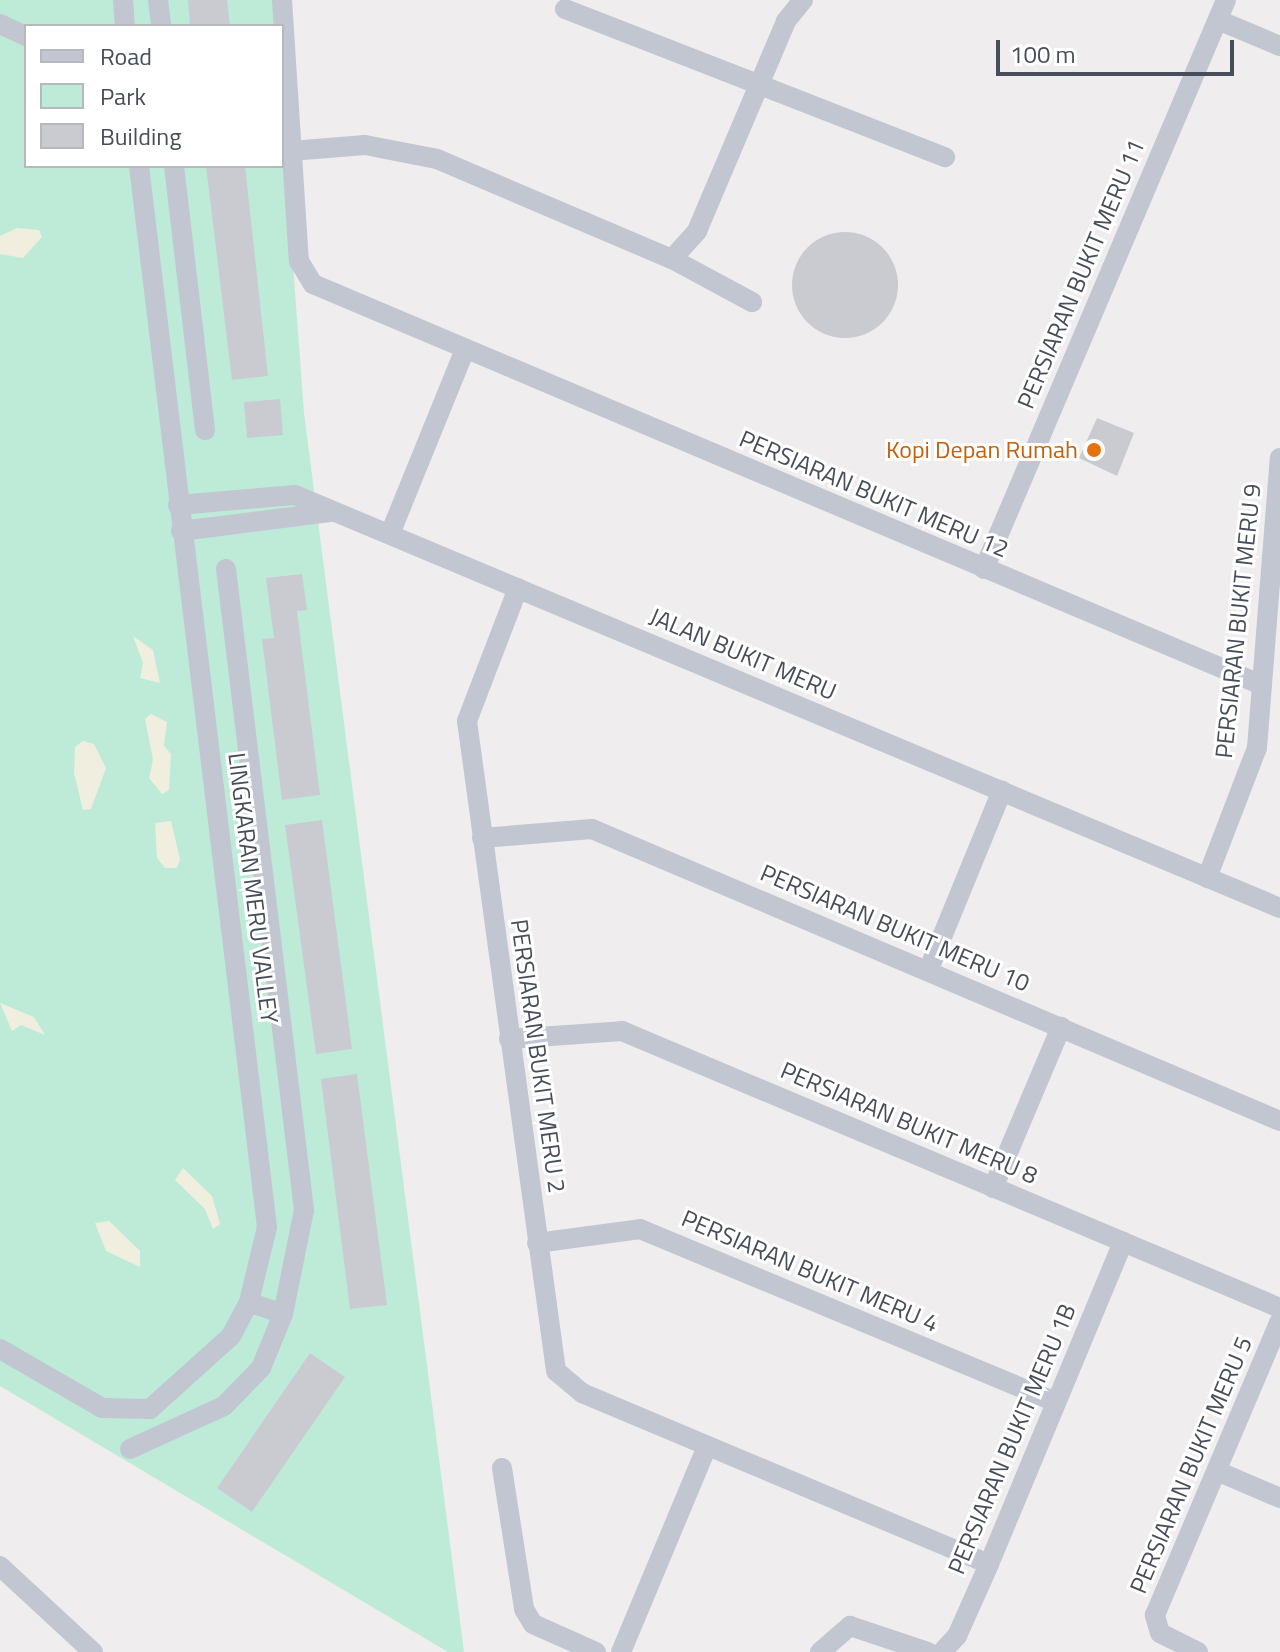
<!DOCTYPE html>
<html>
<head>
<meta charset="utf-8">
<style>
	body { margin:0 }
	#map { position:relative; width:1280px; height:1652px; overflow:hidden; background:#efeded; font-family:"Titillium Web",sans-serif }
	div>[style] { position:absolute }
	.green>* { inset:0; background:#bdebd8 }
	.sand>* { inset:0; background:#f0eede }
	.building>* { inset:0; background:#cacbd1 }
	.round { border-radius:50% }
	.minor>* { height:20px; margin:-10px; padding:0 10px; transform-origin:10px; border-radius:10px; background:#c1c6d1 }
	.dots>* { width:22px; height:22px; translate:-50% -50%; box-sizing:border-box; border:4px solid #fff; border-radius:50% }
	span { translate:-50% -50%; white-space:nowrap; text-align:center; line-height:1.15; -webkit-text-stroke:6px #fff; paint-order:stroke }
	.street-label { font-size:24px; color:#474d59 }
	.food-label { font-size:24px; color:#c56008 }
	.right { translate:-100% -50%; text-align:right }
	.legend { position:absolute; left:24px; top:24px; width:260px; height:144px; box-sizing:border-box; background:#fff; border:2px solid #b5b8bd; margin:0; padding:10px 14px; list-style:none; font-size:24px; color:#474d59 }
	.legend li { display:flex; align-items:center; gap:16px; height:40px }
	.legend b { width:40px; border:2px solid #b5b8bd }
	.scale { position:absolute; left:996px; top:40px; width:238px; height:36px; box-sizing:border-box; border:4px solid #474d59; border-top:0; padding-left:10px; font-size:24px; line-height:28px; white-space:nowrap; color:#474d59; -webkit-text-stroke:6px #fff; paint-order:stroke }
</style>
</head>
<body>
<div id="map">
	<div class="green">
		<i style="clip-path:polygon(0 0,273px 0,275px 26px,26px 26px,26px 166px,282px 166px,282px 118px,304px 413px,464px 1652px,448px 1652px,0 1386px)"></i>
	</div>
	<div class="sand">
		<i style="clip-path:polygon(17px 228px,39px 230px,42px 237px,23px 258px,0 254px,0 236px)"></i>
		<i style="clip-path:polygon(133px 636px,153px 650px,160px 683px,140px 678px,143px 663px)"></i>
		<i style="clip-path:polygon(151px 714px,167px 722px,164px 746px,171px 754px,169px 790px,162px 794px,149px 778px,153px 760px,145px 719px)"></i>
		<i style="clip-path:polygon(83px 741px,94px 744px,106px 768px,91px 809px,83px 810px,74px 773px,75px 747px)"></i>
		<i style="clip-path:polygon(171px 821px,180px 859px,177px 868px,165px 868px,157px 858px,155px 823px)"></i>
		<i style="clip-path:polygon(0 1003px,34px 1017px,45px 1035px,21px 1025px,12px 1031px)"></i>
		<i style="clip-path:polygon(183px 1168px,212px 1196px,220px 1224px,213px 1229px,205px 1209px,175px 1180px)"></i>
		<i style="clip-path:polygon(109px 1221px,140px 1251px,140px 1267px,106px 1251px,95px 1223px)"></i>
	</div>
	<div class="building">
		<i style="clip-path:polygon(188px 0,227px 0,230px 26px,190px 26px)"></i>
		<i style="clip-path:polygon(206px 166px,245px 166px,268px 376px,232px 380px)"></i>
		<i class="round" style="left:792px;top:232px;width:106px;height:106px"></i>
		<i style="clip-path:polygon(280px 399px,283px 435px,247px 438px,244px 402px)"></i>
		<i style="clip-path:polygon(1097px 418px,1134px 433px,1117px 476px,1079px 458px)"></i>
		<i style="clip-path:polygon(302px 574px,307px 610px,297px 611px,320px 795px,282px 800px,262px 639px,274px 638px,266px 578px)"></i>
		<i style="clip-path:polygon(322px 820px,352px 1049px,316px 1054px,285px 825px)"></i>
		<i style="clip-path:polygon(357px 1074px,387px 1305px,350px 1309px,321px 1079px)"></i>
		<i style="clip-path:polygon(310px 1353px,345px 1377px,252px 1512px,217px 1488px)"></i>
	</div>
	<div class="minor">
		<i style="left:123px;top:0;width:26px;rotate:86deg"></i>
		<i style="left:158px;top:0;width:26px;rotate:83deg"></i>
		<i style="left:282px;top:0;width:262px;rotate:86.3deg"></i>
		<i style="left:299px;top:261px;width:27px;rotate:59deg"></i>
		<i style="left:313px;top:284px;width:1030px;rotate:22.91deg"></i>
		<i style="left:565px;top:9px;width:408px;rotate:21.3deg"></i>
		<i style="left:1218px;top:20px;width:67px;rotate:22.8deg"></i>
		<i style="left:0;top:24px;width:29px;rotate:25deg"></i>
		<i style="left:291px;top:151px;width:74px;rotate:-4.6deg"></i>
		<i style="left:365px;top:145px;width:73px;rotate:11deg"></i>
		<i style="left:437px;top:159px;width:255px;rotate:23.1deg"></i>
		<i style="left:672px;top:259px;width:38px;rotate:-48deg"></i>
		<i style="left:697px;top:231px;width:228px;rotate:-67deg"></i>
		<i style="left:786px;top:21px;width:27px;rotate:-51deg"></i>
		<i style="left:174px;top:166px;width:266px;rotate:83.3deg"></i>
		<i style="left:672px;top:259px;width:91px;rotate:28.3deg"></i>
		<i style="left:178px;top:505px;width:117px;rotate:-4.9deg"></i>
		<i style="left:295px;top:495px;width:1068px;rotate:22.75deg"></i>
		<i style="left:181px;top:531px;width:152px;rotate:-7.2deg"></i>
		<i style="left:390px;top:534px;width:200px;rotate:-67.9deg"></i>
		<i style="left:226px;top:569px;width:646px;rotate:83.06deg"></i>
		<i style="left:304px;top:1210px;width:106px;rotate:101.4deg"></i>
		<i style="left:283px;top:1314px;width:36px;rotate:-161deg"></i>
		<i style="left:984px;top:569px;width:618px;rotate:-66.96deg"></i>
		<i style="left:518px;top:588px;width:142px;rotate:111deg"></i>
		<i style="left:467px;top:721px;width:656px;rotate:82.2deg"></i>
		<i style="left:556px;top:1371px;width:34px;rotate:40deg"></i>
		<i style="left:582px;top:1393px;width:441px;rotate:22.8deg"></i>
		<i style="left:482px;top:838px;width:110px;rotate:-4.7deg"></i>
		<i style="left:592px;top:829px;width:747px;rotate:23deg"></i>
		<i style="left:1207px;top:878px;width:139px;rotate:-69deg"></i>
		<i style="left:1257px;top:748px;width:291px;rotate:-85.5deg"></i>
		<i style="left:928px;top:971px;width:195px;rotate:-67.7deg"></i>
		<i style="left:509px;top:1039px;width:113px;rotate:-4deg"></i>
		<i style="left:622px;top:1031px;width:714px;rotate:22.83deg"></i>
		<i style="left:993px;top:1188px;width:175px;rotate:-67.1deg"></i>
		<i style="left:537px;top:1243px;width:104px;rotate:-7.7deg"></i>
		<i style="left:640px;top:1229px;width:450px;rotate:22.6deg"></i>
		<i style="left:0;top:1349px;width:118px;rotate:30deg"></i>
		<i style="left:102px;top:1408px;width:48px;rotate:1.2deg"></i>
		<i style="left:150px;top:1409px;width:109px;rotate:-42deg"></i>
		<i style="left:231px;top:1336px;width:38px;rotate:-62deg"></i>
		<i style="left:249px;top:1302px;width:77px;rotate:-76.5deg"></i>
		<i style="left:267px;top:1227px;width:1069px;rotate:-96.88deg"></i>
		<i style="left:130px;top:1449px;width:103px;rotate:-24.6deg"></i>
		<i style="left:224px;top:1406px;width:53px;rotate:-45.8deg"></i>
		<i style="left:261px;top:1368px;width:58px;rotate:-67.8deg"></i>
		<i style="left:502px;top:1468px;width:143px;rotate:81.1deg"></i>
		<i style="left:524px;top:1609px;width:17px;rotate:59deg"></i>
		<i style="left:533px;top:1624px;width:69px;rotate:24deg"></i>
		<i style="left:1217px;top:1471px;width:69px;rotate:23.2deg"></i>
		<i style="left:0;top:1566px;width:127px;rotate:42.8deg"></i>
		<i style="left:621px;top:1652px;width:223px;rotate:-67.3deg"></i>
		<i style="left:820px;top:1652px;width:40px;rotate:-41deg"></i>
		<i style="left:850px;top:1626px;width:82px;rotate:18.4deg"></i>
		<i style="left:942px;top:1652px;width:22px;rotate:-47deg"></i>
		<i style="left:957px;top:1636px;width:79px;rotate:-66deg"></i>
		<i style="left:989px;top:1564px;width:349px;rotate:-67.4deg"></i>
		<i style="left:1198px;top:1652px;width:42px;rotate:-153.4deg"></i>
		<i style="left:1160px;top:1633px;width:19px;rotate:-106deg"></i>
		<i style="left:1155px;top:1615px;width:319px;rotate:-67deg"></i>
	</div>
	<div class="dots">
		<i style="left:1094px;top:450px;background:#e8710a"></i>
	</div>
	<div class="street-label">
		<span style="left:1081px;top:274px;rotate:-67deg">PERSIARAN BUKIT MERU 11</span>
		<span style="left:874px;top:494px;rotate:23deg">PERSIARAN BUKIT MERU 12</span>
		<span style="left:1238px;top:621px;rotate:-84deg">PERSIARAN BUKIT MERU 9</span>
		<span style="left:743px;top:654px;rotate:23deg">JALAN BUKIT MERU</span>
		<span style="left:253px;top:888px;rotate:83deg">LINGKARAN MERU VALLEY</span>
		<span style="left:895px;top:928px;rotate:23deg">PERSIARAN BUKIT MERU 10</span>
		<span style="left:538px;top:1056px;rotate:82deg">PERSIARAN BUKIT MERU 2</span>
		<span style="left:909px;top:1123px;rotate:23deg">PERSIARAN BUKIT MERU 8</span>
		<span style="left:810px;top:1271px;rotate:23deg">PERSIARAN BUKIT MERU 4</span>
		<span style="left:1012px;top:1439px;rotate:-67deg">PERSIARAN BUKIT MERU 1B</span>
		<span style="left:1191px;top:1465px;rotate:-67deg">PERSIARAN BUKIT MERU 5</span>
	</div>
	<div class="food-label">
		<span class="right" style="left:1078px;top:450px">Kopi Depan Rumah</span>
	</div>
	<ul class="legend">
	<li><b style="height:10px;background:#c1c6d1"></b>Road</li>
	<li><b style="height:22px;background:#bdebd8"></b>Park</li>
	<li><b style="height:22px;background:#cacbd1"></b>Building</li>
	</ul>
	<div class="scale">100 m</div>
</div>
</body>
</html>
